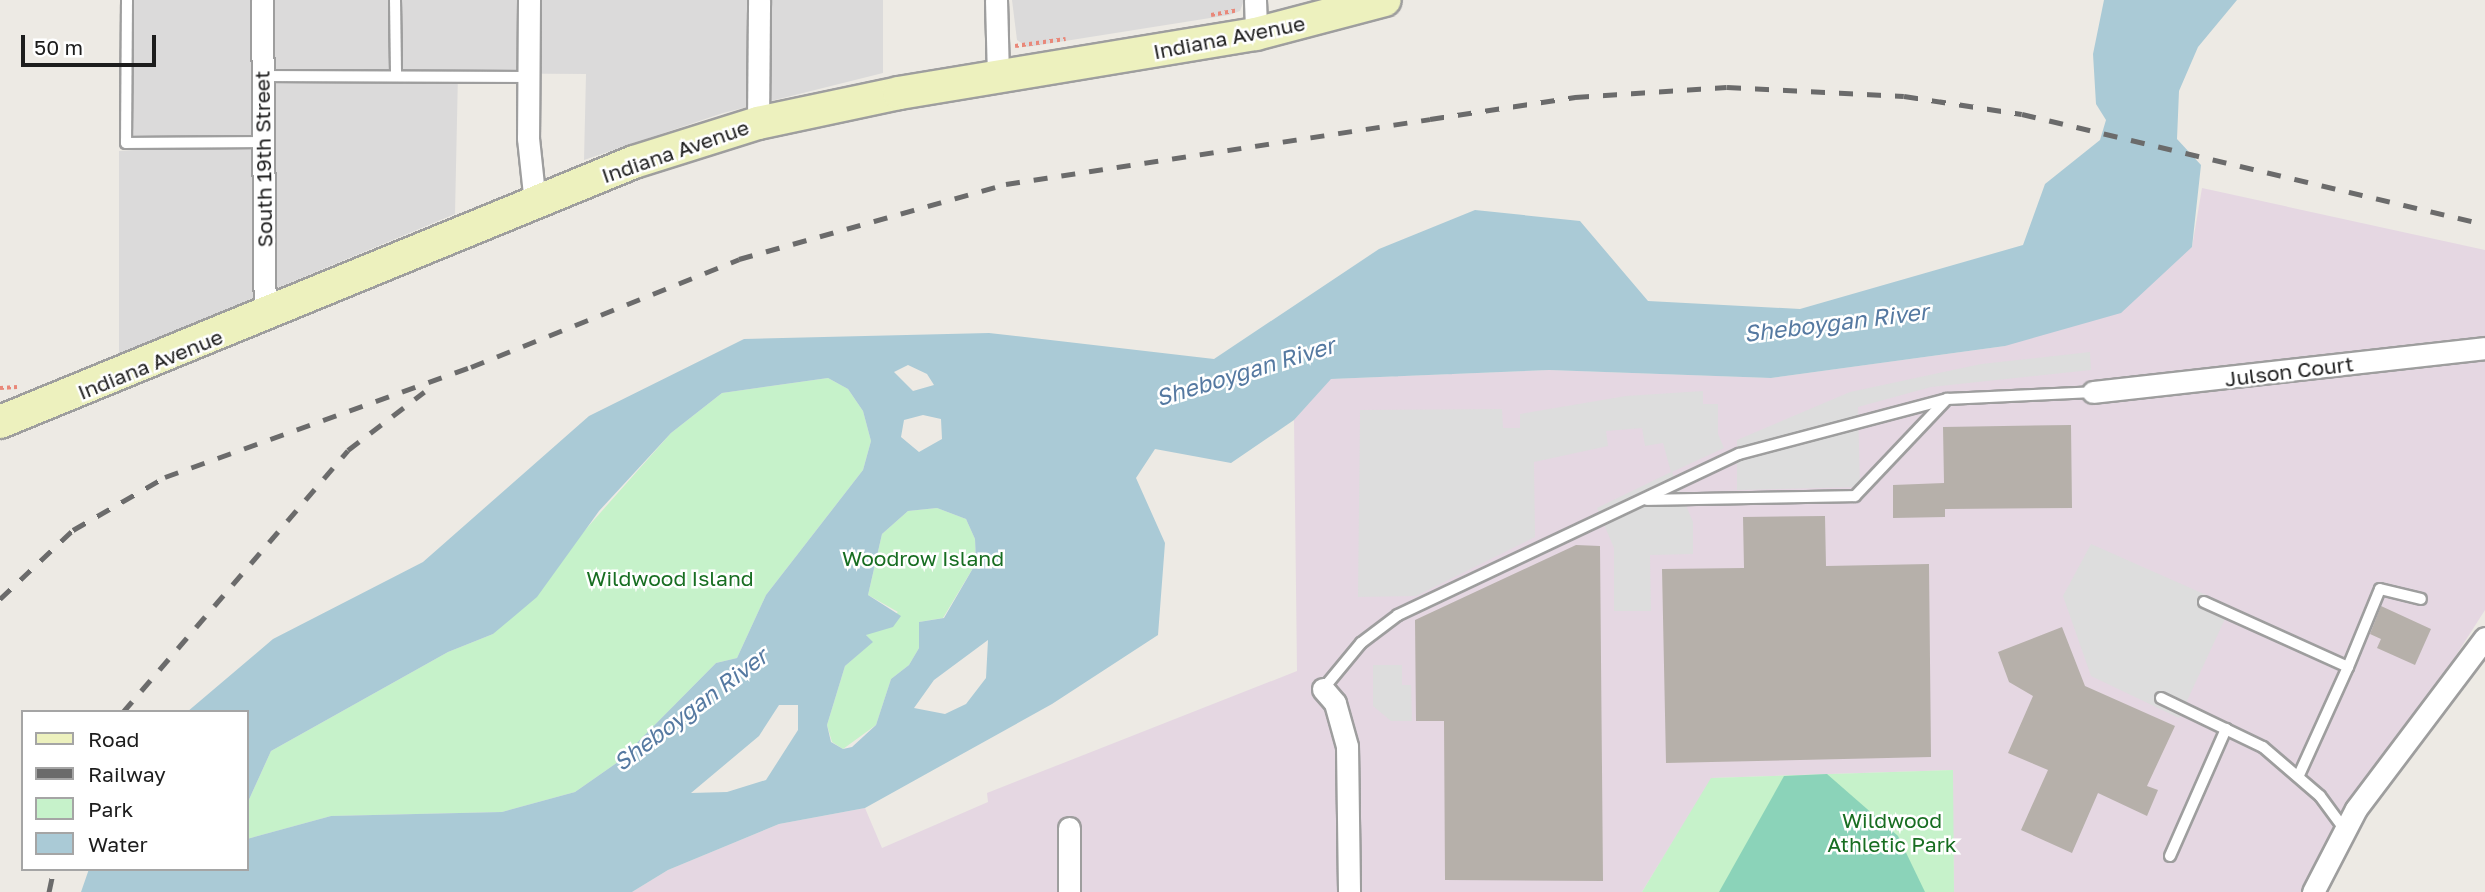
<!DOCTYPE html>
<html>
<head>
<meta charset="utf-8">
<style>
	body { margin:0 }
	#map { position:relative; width:2485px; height:892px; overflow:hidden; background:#edeae4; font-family:"Golos Text",sans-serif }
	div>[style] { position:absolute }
	.residential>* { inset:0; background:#dbdada }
	.industrial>* { inset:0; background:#e5d7e2 }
	.park>* { inset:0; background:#c6f2ca }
	.pitch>* { inset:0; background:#8bd3b9 }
	.parking>* { inset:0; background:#ddd }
	.water>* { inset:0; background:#aacad6 }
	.building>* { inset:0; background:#b6b0aa }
	.path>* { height:3.5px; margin-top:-1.75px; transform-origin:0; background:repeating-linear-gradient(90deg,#e98879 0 3.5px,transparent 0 7px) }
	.roads { filter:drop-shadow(2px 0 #9e9e9e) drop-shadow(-2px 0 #9e9e9e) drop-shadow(0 2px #9e9e9e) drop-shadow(0 -2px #9e9e9e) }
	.lane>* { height:10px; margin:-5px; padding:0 5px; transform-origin:5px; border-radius:5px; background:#fff }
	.street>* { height:21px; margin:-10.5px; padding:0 10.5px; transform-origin:10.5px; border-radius:10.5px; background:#fff }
	.secondary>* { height:32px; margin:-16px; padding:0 16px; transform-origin:16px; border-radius:16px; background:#edf1be }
	.rail>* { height:5px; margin-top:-2.5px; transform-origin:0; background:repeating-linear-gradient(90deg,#6b6b6b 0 14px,transparent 0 28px) }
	span { translate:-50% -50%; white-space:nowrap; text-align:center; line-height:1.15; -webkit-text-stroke:5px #fff; paint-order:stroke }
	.street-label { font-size:21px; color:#1d1d1d }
	.park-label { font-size:21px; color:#186e22 }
	.water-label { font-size:23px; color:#5579a1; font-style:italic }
	.legend { position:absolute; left:21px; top:710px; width:228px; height:161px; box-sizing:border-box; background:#fff; border:2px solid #a5a5a5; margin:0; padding:9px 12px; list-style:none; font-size:21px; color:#1d1d1d }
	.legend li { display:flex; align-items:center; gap:14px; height:35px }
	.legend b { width:35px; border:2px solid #a5a5a5 }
	.scale { position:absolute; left:21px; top:35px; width:135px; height:32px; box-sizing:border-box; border:4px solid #1d1d1d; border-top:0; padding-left:9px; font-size:21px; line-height:24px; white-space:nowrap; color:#1d1d1d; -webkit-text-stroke:5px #fff; paint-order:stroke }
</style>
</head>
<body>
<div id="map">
	<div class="residential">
		<i style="clip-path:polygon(133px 0,883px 0,883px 73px,723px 113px,584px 160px,586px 74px,458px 73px,455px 214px,119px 354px,119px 151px,133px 150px)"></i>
		<i style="clip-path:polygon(1012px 0,1244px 0,1240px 11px,1229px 15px,1027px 47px,1017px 40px)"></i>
	</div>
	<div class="industrial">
		<i style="clip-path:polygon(2202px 188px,2485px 250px,2485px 610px,2432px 693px,2347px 803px,2302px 892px,1954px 892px,1952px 770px,1712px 778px,1642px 892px,632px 892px,668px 870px,779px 824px,865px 808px,882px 848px,988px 802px,987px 793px,1297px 671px,1294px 420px,1330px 379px,1549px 370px,1771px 378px,2005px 346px,2192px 247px)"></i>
	</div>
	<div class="park">
		<i style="clip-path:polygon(828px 378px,848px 389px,863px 411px,871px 441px,863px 470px,766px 595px,737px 658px,716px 663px,618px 762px,575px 792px,502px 812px,331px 816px,247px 839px,247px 804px,271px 751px,448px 652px,493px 634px,671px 433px,722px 393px)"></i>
		<i style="clip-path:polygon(937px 508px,966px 519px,975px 539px,976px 563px,943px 618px,919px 622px,919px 648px,909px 665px,891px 679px,876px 725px,843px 749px,832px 742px,827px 725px,845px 666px,872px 642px,866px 635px,898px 612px,868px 595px,882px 534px,908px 511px)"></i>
		<i style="clip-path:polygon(1953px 770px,1954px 892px,1642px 892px,1711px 778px)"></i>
	</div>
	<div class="pitch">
		<i style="clip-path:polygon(1827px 774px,1898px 836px,1925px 892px,1719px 892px,1784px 776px)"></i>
	</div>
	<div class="parking">
		<i style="clip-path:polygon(2090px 352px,2091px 370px,1931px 387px,1858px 407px,1860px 487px,1737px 490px,1737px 440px,1850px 392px,1981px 364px)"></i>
		<i style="clip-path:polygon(1703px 391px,1703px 404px,1718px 404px,1718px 434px,1724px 448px,1672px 472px,1693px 522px,1693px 554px,1650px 555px,1651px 611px,1614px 611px,1614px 548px,1597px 508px,1671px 472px,1663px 443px,1645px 446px,1642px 428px,1606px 431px,1608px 446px,1534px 462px,1535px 537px,1416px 596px,1358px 597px,1360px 410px,1502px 409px,1503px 428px,1520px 428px,1520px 414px,1626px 396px)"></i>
		<i style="clip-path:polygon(2091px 544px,2231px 606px,2179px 718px,2091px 676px,2063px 596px)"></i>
		<i style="clip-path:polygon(1373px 665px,1402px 665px,1402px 685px,1411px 685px,1412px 721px,1391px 721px,1373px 706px)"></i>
	</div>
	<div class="water">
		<i style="clip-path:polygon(evenodd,2104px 0,2237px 0,2198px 47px,2179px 91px,2177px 139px,2201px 165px,2192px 247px,2121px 313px,2005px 346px,1771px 378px,1549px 370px,1331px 379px,1294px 420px,1231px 463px,1155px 449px,1136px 478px,1165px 543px,1158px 635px,1052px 704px,865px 808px,779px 824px,668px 870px,632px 892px,81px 892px,89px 869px,247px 869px,247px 839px,331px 816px,502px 812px,575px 792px,618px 762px,716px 663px,737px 658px,766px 595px,863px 470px,871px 441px,863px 411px,848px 389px,828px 378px,722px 393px,671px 433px,599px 511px,537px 597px,493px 634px,448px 652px,271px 751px,247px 804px,247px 712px,187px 712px,273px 639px,423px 562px,589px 416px,744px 339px,989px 333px,1214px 359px,1379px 249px,1475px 210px,1580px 221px,1648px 301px,1800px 309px,2023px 245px,2045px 184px,2100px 140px,2106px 120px,2096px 104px,2093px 54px,2104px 0,908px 365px,927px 374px,934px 385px,913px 391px,894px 372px,908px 365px,2104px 0,923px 415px,941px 419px,942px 439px,919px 452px,901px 437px,904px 420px,923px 415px,2104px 0,937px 508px,966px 519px,975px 539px,976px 563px,944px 618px,919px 622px,919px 648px,909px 665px,891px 679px,876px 725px,852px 747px,843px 749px,831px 742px,827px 725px,845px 666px,873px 642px,866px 635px,893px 627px,901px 616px,868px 595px,882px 534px,908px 511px,937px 508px,2104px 0,988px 640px,986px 678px,966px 704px,945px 714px,914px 708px,934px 680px,988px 640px,2104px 0,779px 705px,798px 705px,798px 730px,766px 780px,727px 792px,691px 793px,759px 736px,779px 705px)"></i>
	</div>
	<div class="building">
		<i style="clip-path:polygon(2071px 425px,2072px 508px,1945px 509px,1945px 517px,1893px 518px,1893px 485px,1944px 483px,1943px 427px)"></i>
		<i style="clip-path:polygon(1825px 516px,1826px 566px,1929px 564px,1931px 757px,1666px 763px,1662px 569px,1744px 568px,1743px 517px)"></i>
		<i style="clip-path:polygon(1576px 545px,1600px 546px,1603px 881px,1445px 880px,1444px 721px,1416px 721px,1415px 620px)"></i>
		<i style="clip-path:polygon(2381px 606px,2431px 629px,2415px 665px,2377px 648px,2381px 639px,2370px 634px)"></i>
		<i style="clip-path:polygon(2062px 627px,2085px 686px,2175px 726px,2147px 786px,2158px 790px,2147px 816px,2098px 793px,2072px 853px,2021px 830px,2048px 770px,2008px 753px,2033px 696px,2009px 682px,1998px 652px)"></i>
	</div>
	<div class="path">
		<i style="left:1211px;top:15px;width:27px;rotate:-10deg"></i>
		<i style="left:1015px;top:46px;width:51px;rotate:-7.8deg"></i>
		<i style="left:0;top:388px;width:17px;rotate:-3deg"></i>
	</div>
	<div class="roads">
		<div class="lane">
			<i style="left:127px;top:0;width:143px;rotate:90.4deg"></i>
			<i style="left:126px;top:143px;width:136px;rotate:-0.4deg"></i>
			<i style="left:395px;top:0;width:76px;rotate:89.2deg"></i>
			<i style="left:262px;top:76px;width:266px;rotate:0.2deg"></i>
			<i style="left:1647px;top:500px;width:208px;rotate:-1.1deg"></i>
			<i style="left:1855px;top:496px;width:134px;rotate:-46.5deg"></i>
			<i style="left:2204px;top:602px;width:158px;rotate:24.3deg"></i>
			<i style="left:2348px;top:667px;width:119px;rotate:114.4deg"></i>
			<i style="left:2348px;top:667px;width:84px;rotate:-67.7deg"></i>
			<i style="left:2380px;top:589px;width:42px;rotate:13.7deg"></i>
			<i style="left:1323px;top:689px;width:60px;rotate:-50.4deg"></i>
			<i style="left:1361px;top:643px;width:46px;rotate:-37.1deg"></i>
			<i style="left:1398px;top:615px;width:377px;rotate:-25.3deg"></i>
			<i style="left:1739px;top:454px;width:215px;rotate:-14.8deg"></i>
			<i style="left:1947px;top:399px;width:146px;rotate:-2.7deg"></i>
			<i style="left:2161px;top:698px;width:113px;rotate:25.7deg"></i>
			<i style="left:2263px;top:747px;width:75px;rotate:40.7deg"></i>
			<i style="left:2320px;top:796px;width:42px;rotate:53.7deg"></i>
			<i style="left:2170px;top:856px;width:139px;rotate:-66.2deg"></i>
		</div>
		<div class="street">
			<i style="left:262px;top:0;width:317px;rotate:89.5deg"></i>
			<i style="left:529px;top:0;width:138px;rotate:90.4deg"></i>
			<i style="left:528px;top:138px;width:65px;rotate:83.9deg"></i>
			<i style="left:996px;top:0;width:76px;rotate:88.5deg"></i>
			<i style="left:1255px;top:0;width:34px;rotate:88deg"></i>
			<i style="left:758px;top:123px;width:123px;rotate:-89.5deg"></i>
			<i style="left:2093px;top:392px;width:394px;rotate:-6.4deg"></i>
			<i style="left:1323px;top:689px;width:18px;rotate:49deg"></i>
			<i style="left:1335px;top:703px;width:45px;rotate:74.4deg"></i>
			<i style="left:1347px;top:746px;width:146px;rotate:89.2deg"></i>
			<i style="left:1069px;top:892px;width:64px;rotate:-90deg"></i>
			<i style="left:2313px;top:892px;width:93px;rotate:-62.6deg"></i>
			<i style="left:2356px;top:809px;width:214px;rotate:-53deg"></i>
		</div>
		<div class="secondary">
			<i style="left:0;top:422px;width:685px;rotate:-22.3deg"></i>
			<i style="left:634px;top:162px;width:130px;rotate:-17.5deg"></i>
			<i style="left:758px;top:123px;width:144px;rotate:-12deg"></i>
			<i style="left:899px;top:93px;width:362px;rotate:-9.4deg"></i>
			<i style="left:1256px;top:34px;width:133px;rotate:-14.8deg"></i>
		</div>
	</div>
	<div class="rail">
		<i style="left:0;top:599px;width:100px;rotate:-43.4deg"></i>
		<i style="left:73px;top:530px;width:106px;rotate:-29.9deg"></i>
		<i style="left:165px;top:477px;width:325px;rotate:-19.8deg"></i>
		<i style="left:471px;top:367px;width:289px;rotate:-21.9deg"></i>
		<i style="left:739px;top:259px;width:277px;rotate:-15.7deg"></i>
		<i style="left:1006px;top:184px;width:429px;rotate:-8.7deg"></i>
		<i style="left:1430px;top:119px;width:147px;rotate:-8.6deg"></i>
		<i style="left:1575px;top:97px;width:152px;rotate:-3.8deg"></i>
		<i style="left:1727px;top:87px;width:177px;rotate:2.9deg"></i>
		<i style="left:1904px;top:96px;width:119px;rotate:8.7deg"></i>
		<i style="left:2022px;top:114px;width:476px;rotate:13.4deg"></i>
		<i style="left:123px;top:712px;width:345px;rotate:-49.3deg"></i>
		<i style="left:348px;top:450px;width:96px;rotate:-37.3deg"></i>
		<i style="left:49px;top:892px;width:24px;rotate:-78deg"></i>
	</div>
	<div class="street-label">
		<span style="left:1229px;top:37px;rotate:-11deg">Indiana Avenue</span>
		<span style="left:675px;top:151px;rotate:-19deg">Indiana Avenue</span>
		<span style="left:263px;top:159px;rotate:-91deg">South 19th Street</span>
		<span style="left:150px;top:364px;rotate:-22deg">Indiana Avenue</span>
		<span style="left:2289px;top:371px;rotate:-7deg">Julson Court</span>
	</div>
	<div class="park-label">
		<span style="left:923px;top:558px">Woodrow Island</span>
		<span style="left:670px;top:578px">Wildwood Island</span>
		<span style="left:1892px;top:832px">Wildwood<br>Athletic Park</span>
	</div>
	<div class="water-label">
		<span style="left:1836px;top:322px;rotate:-7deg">Sheboygan River</span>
		<span style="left:1245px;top:371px;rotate:-17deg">Sheboygan River</span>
		<span style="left:690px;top:709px;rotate:-37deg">Sheboygan River</span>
	</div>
	<ul class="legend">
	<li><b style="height:9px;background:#edf1be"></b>Road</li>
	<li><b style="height:9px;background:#6b6b6b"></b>Railway</li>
	<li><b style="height:19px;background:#c6f2ca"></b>Park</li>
	<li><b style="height:19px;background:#aacad6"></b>Water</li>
	</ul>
	<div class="scale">50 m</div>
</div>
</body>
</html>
